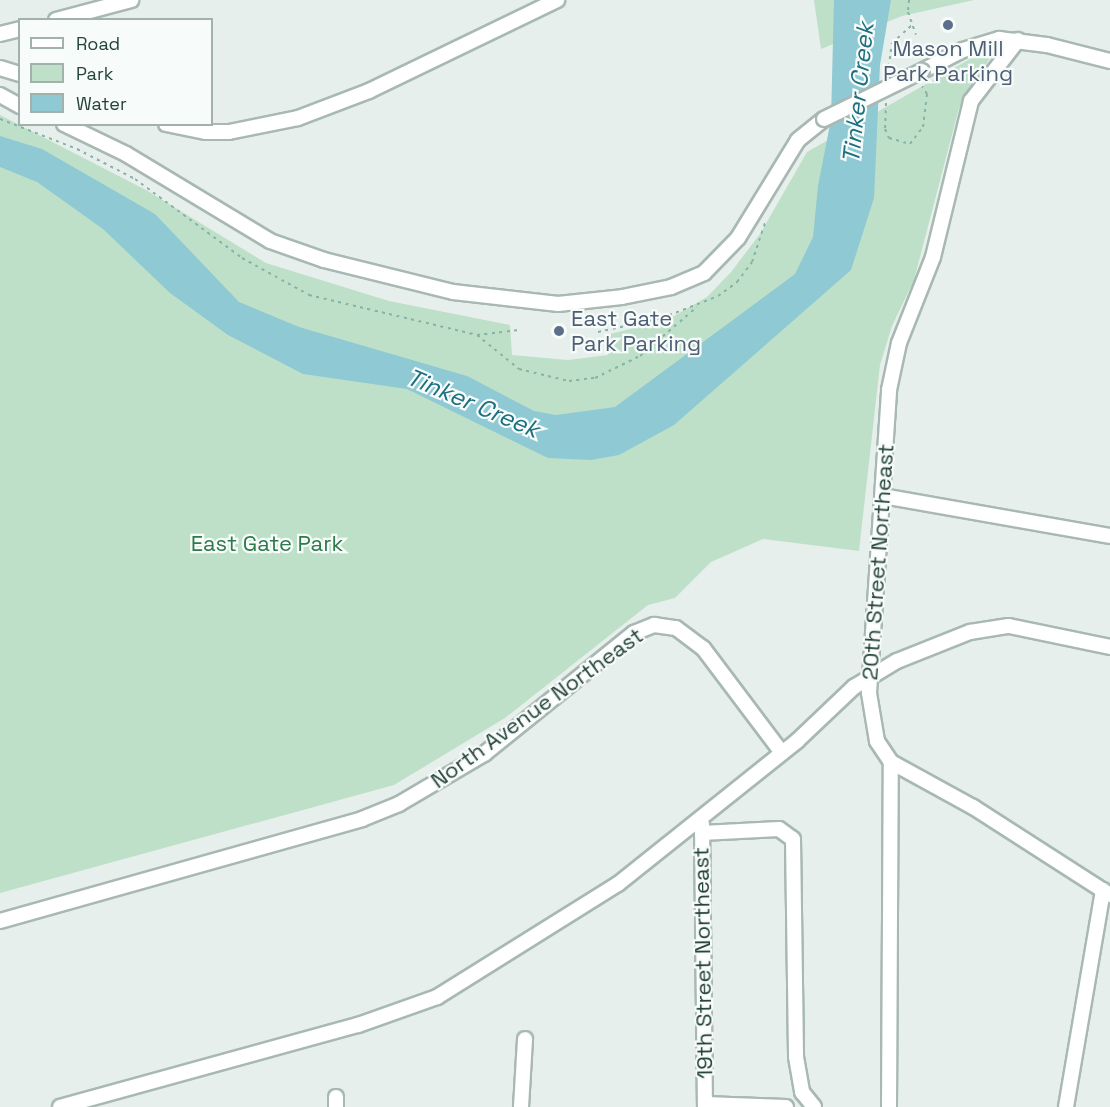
<!DOCTYPE html>
<html>
<head>
<meta charset="utf-8">
<style>
	body { margin:0 }
	#map { position:relative; width:1110px; height:1107px; overflow:hidden; background:#e6efeb; font-family:"Space Grotesk",sans-serif }
	div>[style] { position:absolute }
	.green>* { inset:0; background:#bfe0c8 }
	.water>* { inset:0; background:#8ec9d4 }
	.path>* { height:2px; margin-top:-1px; transform-origin:0; background:repeating-linear-gradient(90deg,#86b3a5 0 3px,transparent 0 7.5px) }
	.roads { filter:drop-shadow(2px 0 #a8b8b2) drop-shadow(-2px 0 #a8b8b2) drop-shadow(0 2px #a8b8b2) drop-shadow(0 -2px #a8b8b2) }
	.minor>* { height:14px; margin:-7px; padding:0 7px; transform-origin:7px; border-radius:7px; background:#fff }
	.bridges { filter:drop-shadow(2px 0 #a8b8b2) drop-shadow(-2px 0 #a8b8b2) drop-shadow(0 2px #a8b8b2) drop-shadow(0 -2px #a8b8b2) }
	.minor-bridge>* { height:14px; margin:-7px; padding:0 7px; transform-origin:7px; border-radius:7px; background:#fff }
	.dots>* { width:16px; height:16px; translate:-50% -50%; box-sizing:border-box; border:3px solid #f7fbf9; border-radius:50% }
	span { translate:-50% -50%; white-space:nowrap; text-align:center; line-height:1.15; -webkit-text-stroke:4.5px #f7fbf9; paint-order:stroke }
	.service-label { font-size:22px; color:#4e5e75 }
	.left { translate:0 -50%; text-align:left }
	.park-label { font-size:22px; color:#2d7a4b }
	.street-label { font-size:22px; color:#24423a }
	.water-label { font-size:24px; color:#1c6f80; font-style:italic }
	.legend { position:absolute; left:18px; top:18px; width:195px; height:108px; box-sizing:border-box; background:#f7fbf9; border:2px solid #a3b1ad; margin:0; padding:8px 10px; list-style:none; font-size:18px; color:#24423a }
	.legend li { display:flex; align-items:center; gap:12px; height:30px }
	.legend b { width:30px; border:2px solid #a3b1ad }
</style>
</head>
<body>
<div id="map">
	<div class="green">
		<i style="clip-path:polygon(814px 0,974px 0,902px 16px,821px 49px)"></i>
		<i style="clip-path:polygon(995px 50px,959px 108px,914px 280px,892px 326px,880px 365px,859px 551px,763px 539px,711px 562px,675px 598px,648px 605px,505px 718px,394px 785px,0 893px,0 115px,146px 190px,266px 263px,389px 301px,510px 325px,512px 355px,568px 360px,608px 355px,610px 334px,669px 319px,707px 297px,731px 272px,760px 234px,807px 152px,984px 51px)"></i>
	</div>
	<div class="water">
		<i style="clip-path:polygon(834px 0,891px 0,880px 65px,874px 198px,851px 270px,674px 425px,619px 455px,591px 460px,548px 458px,407px 389px,303px 374px,228px 335px,170px 293px,103px 229px,37px 182px,0 167px,0 136px,42px 149px,155px 214px,239px 302px,299px 327px,467px 376px,534px 411px,556px 415px,615px 407px,795px 274px,813px 237px,818px 186px,831px 119px)"></i>
	</div>
	<div class="path">
		<i style="left:909px;top:0;width:12px;rotate:95deg"></i>
		<i style="left:908px;top:12px;width:24px;rotate:71deg"></i>
		<i style="left:888px;top:74px;width:31px;rotate:-83deg"></i>
		<i style="left:892px;top:43px;width:27px;rotate:-42deg"></i>
		<i style="left:886px;top:103px;width:26px;rotate:92deg"></i>
		<i style="left:885px;top:129px;width:10px;rotate:66deg"></i>
		<i style="left:889px;top:138px;width:22px;rotate:16deg"></i>
		<i style="left:910px;top:144px;width:21px;rotate:-53deg"></i>
		<i style="left:923px;top:127px;width:33px;rotate:-83deg"></i>
		<i style="left:927px;top:94px;width:9px;rotate:-122deg"></i>
		<i style="left:0;top:119px;width:83px;rotate:21.3deg"></i>
		<i style="left:77px;top:149px;width:65px;rotate:27.3deg"></i>
		<i style="left:135px;top:179px;width:133px;rotate:36.4deg"></i>
		<i style="left:242px;top:258px;width:77px;rotate:28.9deg"></i>
		<i style="left:309px;top:295px;width:173px;rotate:13.4deg"></i>
		<i style="left:477px;top:335px;width:42px;rotate:-6.8deg"></i>
		<i style="left:598px;top:332px;width:66px;rotate:-12.3deg"></i>
		<i style="left:662px;top:318px;width:60px;rotate:-21.4deg"></i>
		<i style="left:718px;top:296px;width:24px;rotate:-36deg"></i>
		<i style="left:737px;top:282px;width:25px;rotate:-53deg"></i>
		<i style="left:752px;top:262px;width:44px;rotate:-71.6deg"></i>
		<i style="left:477px;top:335px;width:54px;rotate:39deg"></i>
		<i style="left:519px;top:369px;width:51px;rotate:13.5deg"></i>
		<i style="left:569px;top:381px;width:26px;rotate:-7deg"></i>
		<i style="left:595px;top:378px;width:50px;rotate:-26.1deg"></i>
		<i style="left:640px;top:356px;width:75px;rotate:-40.7deg"></i>
	</div>
	<div class="roads">
		<div class="minor">
			<i style="left:56px;top:20px;width:78px;rotate:-14.9deg"></i>
			<i style="left:0;top:34px;width:21px;rotate:-14deg"></i>
			<i style="left:0;top:68px;width:21px;rotate:17deg"></i>
			<i style="left:922px;top:71px;width:46px;rotate:-27.1deg"></i>
			<i style="left:963px;top:50px;width:38px;rotate:-17deg"></i>
			<i style="left:999px;top:39px;width:48px;rotate:7.1deg"></i>
			<i style="left:1047px;top:45px;width:65px;rotate:14.3deg"></i>
			<i style="left:0;top:95px;width:23px;rotate:29deg"></i>
			<i style="left:64px;top:124px;width:69px;rotate:25.8deg"></i>
			<i style="left:126px;top:154px;width:168px;rotate:31.1deg"></i>
			<i style="left:270px;top:241px;width:57px;rotate:19.4deg"></i>
			<i style="left:324px;top:260px;width:133px;rotate:13.9deg"></i>
			<i style="left:453px;top:292px;width:106px;rotate:6.5deg"></i>
			<i style="left:558px;top:304px;width:64px;rotate:-6.2deg"></i>
			<i style="left:622px;top:297px;width:50px;rotate:-11.5deg"></i>
			<i style="left:671px;top:287px;width:36px;rotate:-23deg"></i>
			<i style="left:704px;top:273px;width:49px;rotate:-45.8deg"></i>
			<i style="left:738px;top:238px;width:115px;rotate:-58.5deg"></i>
			<i style="left:798px;top:140px;width:33px;rotate:-39deg"></i>
			<i style="left:166px;top:124px;width:41px;rotate:11.3deg"></i>
			<i style="left:206px;top:132px;width:23px"></i>
			<i style="left:229px;top:132px;width:70px;rotate:-11.5deg"></i>
			<i style="left:298px;top:118px;width:76px;rotate:-20.8deg"></i>
			<i style="left:369px;top:91px;width:209px;rotate:-25.8deg"></i>
			<i style="left:883px;top:496px;width:230px;rotate:10deg"></i>
			<i style="left:891px;top:762px;width:94px;rotate:28.8deg"></i>
			<i style="left:973px;top:807px;width:163px;rotate:32.7deg"></i>
			<i style="left:702px;top:824px;width:283px;rotate:89.4deg"></i>
			<i style="left:702px;top:833px;width:77px;rotate:-3deg"></i>
			<i style="left:779px;top:829px;width:17px;rotate:36deg"></i>
			<i style="left:793px;top:839px;width:218px;rotate:89.2deg"></i>
			<i style="left:796px;top:1057px;width:36px;rotate:80deg"></i>
			<i style="left:802px;top:1092px;width:19px;rotate:51deg"></i>
			<i style="left:0;top:921px;width:376px;rotate:-15.7deg"></i>
			<i style="left:362px;top:819px;width:40px;rotate:-22deg"></i>
			<i style="left:399px;top:804px;width:99px;rotate:-30.5deg"></i>
			<i style="left:484px;top:754px;width:193px;rotate:-38.9deg"></i>
			<i style="left:634px;top:633px;width:22px;rotate:-22deg"></i>
			<i style="left:654px;top:625px;width:22px;rotate:8deg"></i>
			<i style="left:676px;top:628px;width:34px;rotate:37deg"></i>
			<i style="left:703px;top:648px;width:131px;rotate:53deg"></i>
			<i style="left:336px;top:1097px;width:10px;rotate:90deg"></i>
			<i style="left:705px;top:1104px;width:81px;rotate:2.1deg"></i>
			<i style="left:60px;top:1107px;width:309px;rotate:-15.4deg"></i>
			<i style="left:358px;top:1025px;width:84px;rotate:-19.5deg"></i>
			<i style="left:437px;top:997px;width:213px;rotate:-32deg"></i>
			<i style="left:618px;top:884px;width:229px;rotate:-38.6deg"></i>
			<i style="left:797px;top:741px;width:79px;rotate:-43.5deg"></i>
			<i style="left:854px;top:687px;width:50px;rotate:-31.2deg"></i>
			<i style="left:897px;top:661px;width:79px;rotate:-21.7deg"></i>
			<i style="left:970px;top:632px;width:39px;rotate:-9deg"></i>
			<i style="left:1009px;top:626px;width:103px;rotate:11.7deg"></i>
			<i style="left:521px;top:1107px;width:68px;rotate:-86.6deg"></i>
			<i style="left:889px;top:1107px;width:345px;rotate:-89.7deg"></i>
			<i style="left:891px;top:762px;width:25px;rotate:-124deg"></i>
			<i style="left:877px;top:741px;width:49px;rotate:-99.5deg"></i>
			<i style="left:869px;top:693px;width:304px;rotate:-86.2deg"></i>
			<i style="left:889px;top:390px;width:48px;rotate:-78deg"></i>
			<i style="left:899px;top:343px;width:92px;rotate:-68.4deg"></i>
			<i style="left:933px;top:257px;width:161px;rotate:-76.3deg"></i>
			<i style="left:971px;top:101px;width:77px;rotate:-52.4deg"></i>
			<i style="left:1066px;top:1107px;width:220px;rotate:-80.3deg"></i>
		</div>
	</div>
	<div class="bridges">
		<div class="minor-bridge">
			<i style="left:824px;top:119px;width:109px;rotate:-26.1deg"></i>
		</div>
	</div>
	<div class="dots">
		<i style="left:948px;top:25px;background:#5c6f8a"></i>
		<i style="left:559px;top:331px;background:#5c6f8a"></i>
	</div>
	<div class="service-label">
		<span style="left:948px;top:61px">Mason Mill<br>Park Parking</span>
		<span class="left" style="left:571px;top:331px">East Gate<br>Park Parking</span>
	</div>
	<div class="park-label">
		<span style="left:267px;top:544px">East Gate Park</span>
	</div>
	<div class="street-label">
		<span style="left:878px;top:562px;rotate:-86deg">20th Street Northeast</span>
		<span style="left:537px;top:708px;rotate:-36deg">North Avenue Northeast</span>
		<span style="left:703px;top:963px;rotate:-91deg">19th Street Northeast</span>
	</div>
	<div class="water-label">
		<span style="left:858px;top:93px;rotate:-84deg">Tinker Creek</span>
		<span style="left:473px;top:403px;rotate:23deg">Tinker Creek</span>
	</div>
	<ul class="legend">
	<li><b style="height:8px;background:#fff"></b>Road</li>
	<li><b style="height:16px;background:#bfe0c8"></b>Park</li>
	<li><b style="height:16px;background:#8ec9d4"></b>Water</li>
	</ul>
</div>
</body>
</html>
